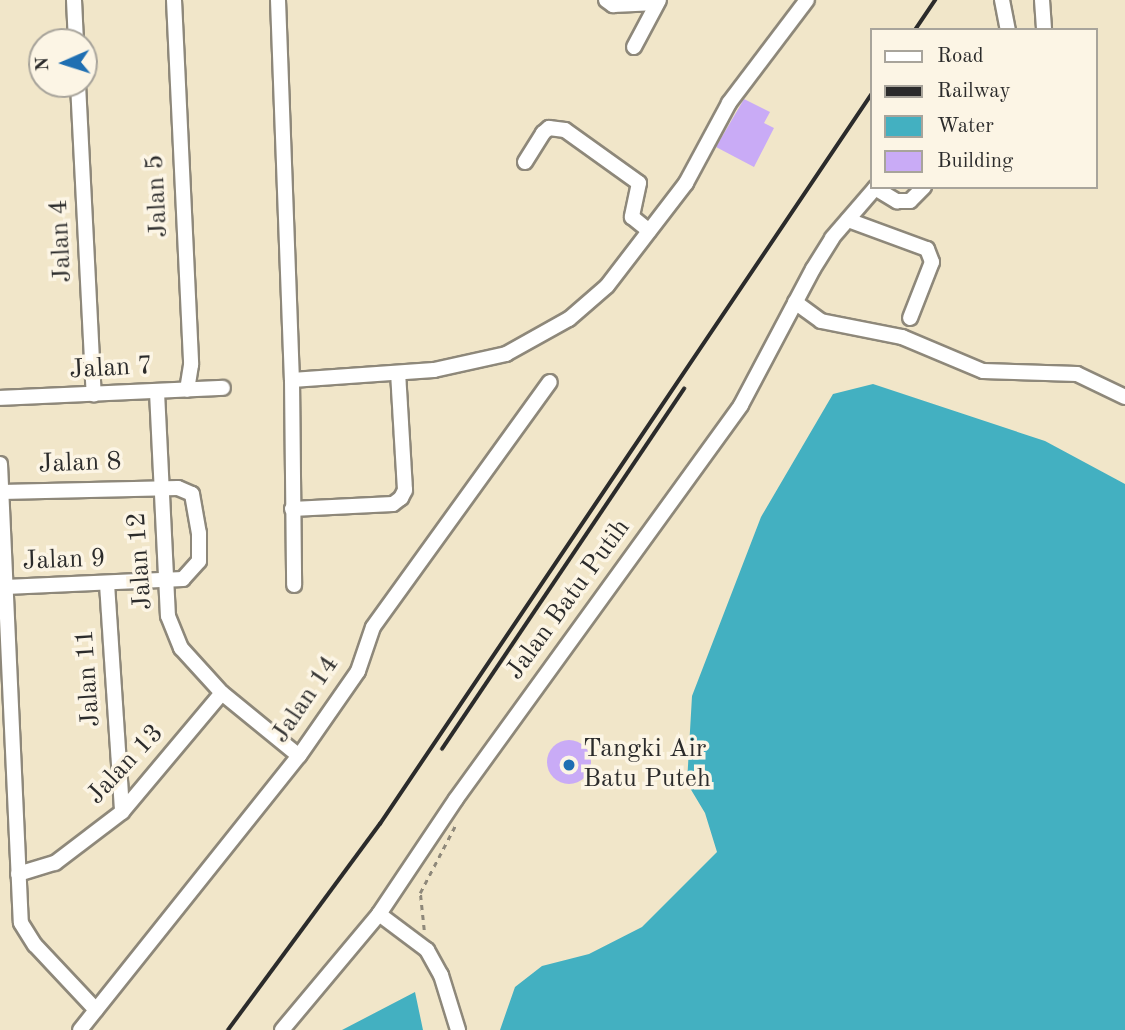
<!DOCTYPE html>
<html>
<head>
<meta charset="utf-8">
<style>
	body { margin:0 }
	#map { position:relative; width:1125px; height:1030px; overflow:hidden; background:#f1e6c9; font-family:"Old Standard TT",serif }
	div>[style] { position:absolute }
	.water>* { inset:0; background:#43b0c1 }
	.building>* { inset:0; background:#c9abf6 }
	.round { border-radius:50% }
	.path>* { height:2.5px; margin-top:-1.25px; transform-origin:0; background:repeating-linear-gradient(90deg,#8e887a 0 5px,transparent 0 10px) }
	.roads { filter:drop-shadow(2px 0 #8e887a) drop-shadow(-2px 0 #8e887a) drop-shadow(0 2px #8e887a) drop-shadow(0 -2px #8e887a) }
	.minor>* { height:14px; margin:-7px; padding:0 7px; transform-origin:7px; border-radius:7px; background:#fff }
	.rail>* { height:3.5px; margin:-1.75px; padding:0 1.75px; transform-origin:1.75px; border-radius:1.75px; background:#2b2b2b }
	.dots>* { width:19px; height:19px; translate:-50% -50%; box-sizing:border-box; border:4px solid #fcf5e5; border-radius:50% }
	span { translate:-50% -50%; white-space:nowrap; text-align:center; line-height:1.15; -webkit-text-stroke:7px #fcf5e5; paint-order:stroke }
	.street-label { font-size:26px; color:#2b2b2b }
	.poi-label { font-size:26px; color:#2b2b2b }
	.left { translate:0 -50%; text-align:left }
	.legend { position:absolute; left:870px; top:28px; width:228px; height:161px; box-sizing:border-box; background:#fcf5e5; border:2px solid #a8a49b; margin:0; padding:9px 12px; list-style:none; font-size:21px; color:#2b2b2b }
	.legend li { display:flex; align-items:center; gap:14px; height:35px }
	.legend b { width:35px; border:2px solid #a8a49b }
	.north { position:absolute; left:28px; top:28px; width:70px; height:70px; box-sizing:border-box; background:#fcf5e5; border:2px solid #a8a49b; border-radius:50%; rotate:267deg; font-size:19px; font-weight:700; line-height:28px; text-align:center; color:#2b2b2b }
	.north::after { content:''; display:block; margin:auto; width:24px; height:32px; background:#1f6fb2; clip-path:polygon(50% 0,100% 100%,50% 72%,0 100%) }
</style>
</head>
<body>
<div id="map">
	<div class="water">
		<i style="clip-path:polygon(873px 384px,1045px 441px,1125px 484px,1125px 1030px,500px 1030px,515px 987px,542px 966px,589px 954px,642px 927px,717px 852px,705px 813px,687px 783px,692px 696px,761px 517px,833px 394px)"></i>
		<i style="clip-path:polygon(415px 992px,423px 1030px,341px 1030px,342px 1030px)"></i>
	</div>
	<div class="building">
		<i style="clip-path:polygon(744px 99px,770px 112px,764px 123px,774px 128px,754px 167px,716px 147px)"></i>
		<i class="round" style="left:547px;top:740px;width:44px;height:44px"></i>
	</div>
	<div class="path">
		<i style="left:424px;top:930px;width:37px;rotate:-96deg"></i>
		<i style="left:420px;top:893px;width:78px;rotate:-62.4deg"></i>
	</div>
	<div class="roads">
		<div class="minor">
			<i style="left:74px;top:0;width:42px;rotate:87.3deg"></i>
			<i style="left:174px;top:0;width:365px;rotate:87.3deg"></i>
			<i style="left:191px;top:365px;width:25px;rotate:99deg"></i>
			<i style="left:278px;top:0;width:380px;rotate:87.9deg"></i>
			<i style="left:292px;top:380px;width:205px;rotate:89.4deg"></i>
			<i style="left:606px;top:0;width:9px;rotate:36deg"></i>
			<i style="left:613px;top:5px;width:44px;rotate:-2.6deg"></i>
			<i style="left:1002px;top:0;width:31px;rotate:79deg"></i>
			<i style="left:1042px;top:0;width:30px;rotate:86deg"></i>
			<i style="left:634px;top:47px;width:53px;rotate:-62deg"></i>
			<i style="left:78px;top:84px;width:311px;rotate:87.1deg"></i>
			<i style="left:525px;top:162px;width:34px;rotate:-58deg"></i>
			<i style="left:543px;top:133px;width:8px;rotate:-40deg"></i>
			<i style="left:549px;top:128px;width:16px;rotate:7deg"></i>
			<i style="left:565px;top:130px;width:91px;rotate:35.6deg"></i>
			<i style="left:639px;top:183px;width:35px;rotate:102deg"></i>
			<i style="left:632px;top:217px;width:22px;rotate:39deg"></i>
			<i style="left:875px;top:188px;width:26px;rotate:31deg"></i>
			<i style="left:897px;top:201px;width:13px"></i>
			<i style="left:910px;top:201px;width:20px;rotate:-45deg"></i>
			<i style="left:848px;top:220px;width:84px;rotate:20.2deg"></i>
			<i style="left:927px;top:249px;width:14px;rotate:69deg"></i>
			<i style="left:932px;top:262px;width:60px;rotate:111.4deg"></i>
			<i style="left:795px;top:302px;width:32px;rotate:36deg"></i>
			<i style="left:821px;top:321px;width:83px;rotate:11.2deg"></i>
			<i style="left:902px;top:337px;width:88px;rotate:22.8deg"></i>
			<i style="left:983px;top:371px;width:94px;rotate:1.8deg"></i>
			<i style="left:1077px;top:374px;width:53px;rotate:25.6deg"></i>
			<i style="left:292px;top:380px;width:142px;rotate:-4deg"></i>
			<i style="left:434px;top:370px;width:74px;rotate:-12.5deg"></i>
			<i style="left:506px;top:354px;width:72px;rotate:-29.1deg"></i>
			<i style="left:569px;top:319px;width:50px;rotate:-41deg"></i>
			<i style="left:607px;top:286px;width:130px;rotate:-52.5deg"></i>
			<i style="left:686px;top:183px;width:91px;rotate:-61.7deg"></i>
			<i style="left:729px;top:103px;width:129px;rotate:-52.9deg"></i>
			<i style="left:157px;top:392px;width:224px;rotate:87.2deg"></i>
			<i style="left:168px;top:616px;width:35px;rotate:68deg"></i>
			<i style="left:181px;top:648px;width:61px;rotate:47.7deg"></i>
			<i style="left:222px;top:693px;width:99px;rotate:39.3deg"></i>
			<i style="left:0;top:398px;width:223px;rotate:-2.6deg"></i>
			<i style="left:0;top:464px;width:459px;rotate:87.4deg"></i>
			<i style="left:21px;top:923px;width:26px;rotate:58deg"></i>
			<i style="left:35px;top:945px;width:89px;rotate:46.8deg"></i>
			<i style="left:1px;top:492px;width:177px;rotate:-1.3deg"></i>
			<i style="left:178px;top:488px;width:15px;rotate:23deg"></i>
			<i style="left:192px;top:494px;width:40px;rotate:80deg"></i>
			<i style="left:199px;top:533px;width:28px;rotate:90deg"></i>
			<i style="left:199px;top:561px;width:24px;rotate:132deg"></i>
			<i style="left:183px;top:579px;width:178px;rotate:177.4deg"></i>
			<i style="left:292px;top:509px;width:101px;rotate:-2.8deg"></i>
			<i style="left:393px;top:504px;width:10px;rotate:-37deg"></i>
			<i style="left:401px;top:498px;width:9px;rotate:-63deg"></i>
			<i style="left:405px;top:490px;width:117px;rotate:-93.4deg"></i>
			<i style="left:107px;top:584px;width:228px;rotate:86.2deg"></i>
			<i style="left:18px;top:874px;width:39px;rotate:-17deg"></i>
			<i style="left:55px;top:863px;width:84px;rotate:-37.3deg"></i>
			<i style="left:122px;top:812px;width:155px;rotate:-50deg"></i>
			<i style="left:379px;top:914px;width:60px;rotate:36.9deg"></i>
			<i style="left:427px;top:950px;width:29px;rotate:61deg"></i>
			<i style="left:441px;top:975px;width:58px;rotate:72.8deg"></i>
			<i style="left:80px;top:1030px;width:351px;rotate:-51.4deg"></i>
			<i style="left:299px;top:756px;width:103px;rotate:-55.2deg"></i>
			<i style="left:358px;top:671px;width:46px;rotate:-71.2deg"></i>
			<i style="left:373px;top:627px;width:302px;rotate:-54.2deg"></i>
			<i style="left:282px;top:1030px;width:151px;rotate:-50.1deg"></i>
			<i style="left:379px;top:914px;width:138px;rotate:-56.2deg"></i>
			<i style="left:456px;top:799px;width:486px;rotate:-54.1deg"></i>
			<i style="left:741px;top:405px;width:154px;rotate:-62.1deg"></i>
			<i style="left:813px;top:269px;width:36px;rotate:-58deg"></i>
			<i style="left:832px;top:238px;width:67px;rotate:-49.2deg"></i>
		</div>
	</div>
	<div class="rail">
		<i style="left:915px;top:30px;width:36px;rotate:-56deg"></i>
		<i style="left:442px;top:749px;width:434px;rotate:-56.1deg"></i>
		<i style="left:228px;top:1030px;width:256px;rotate:-53.6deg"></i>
		<i style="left:380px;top:824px;width:879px;rotate:-56.04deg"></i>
	</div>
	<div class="dots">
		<i style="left:569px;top:765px;background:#1f6fb2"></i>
	</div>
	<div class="street-label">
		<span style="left:158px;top:196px;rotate:-93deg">Jalan 5</span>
		<span style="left:62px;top:241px;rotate:-93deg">Jalan 4</span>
		<span style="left:111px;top:369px;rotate:-3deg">Jalan 7</span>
		<span style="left:80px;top:464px;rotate:-2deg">Jalan 8</span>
		<span style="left:64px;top:561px;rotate:-2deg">Jalan 9</span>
		<span style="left:141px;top:561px;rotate:-94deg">Jalan 12</span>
		<span style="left:569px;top:600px;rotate:-54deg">Jalan Batu Putih</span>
		<span style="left:89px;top:678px;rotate:-94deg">Jalan 11</span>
		<span style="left:306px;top:700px;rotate:-56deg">Jalan 14</span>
		<span style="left:126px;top:765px;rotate:-47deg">Jalan 13</span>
	</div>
	<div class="poi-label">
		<span class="left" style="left:583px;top:765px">Tangki Air<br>Batu Puteh</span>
	</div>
	<ul class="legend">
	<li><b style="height:9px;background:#fff"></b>Road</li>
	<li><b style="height:9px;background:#2b2b2b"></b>Railway</li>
	<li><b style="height:19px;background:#43b0c1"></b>Water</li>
	<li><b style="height:19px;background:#c9abf6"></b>Building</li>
	</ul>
	<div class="north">N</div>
</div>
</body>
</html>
